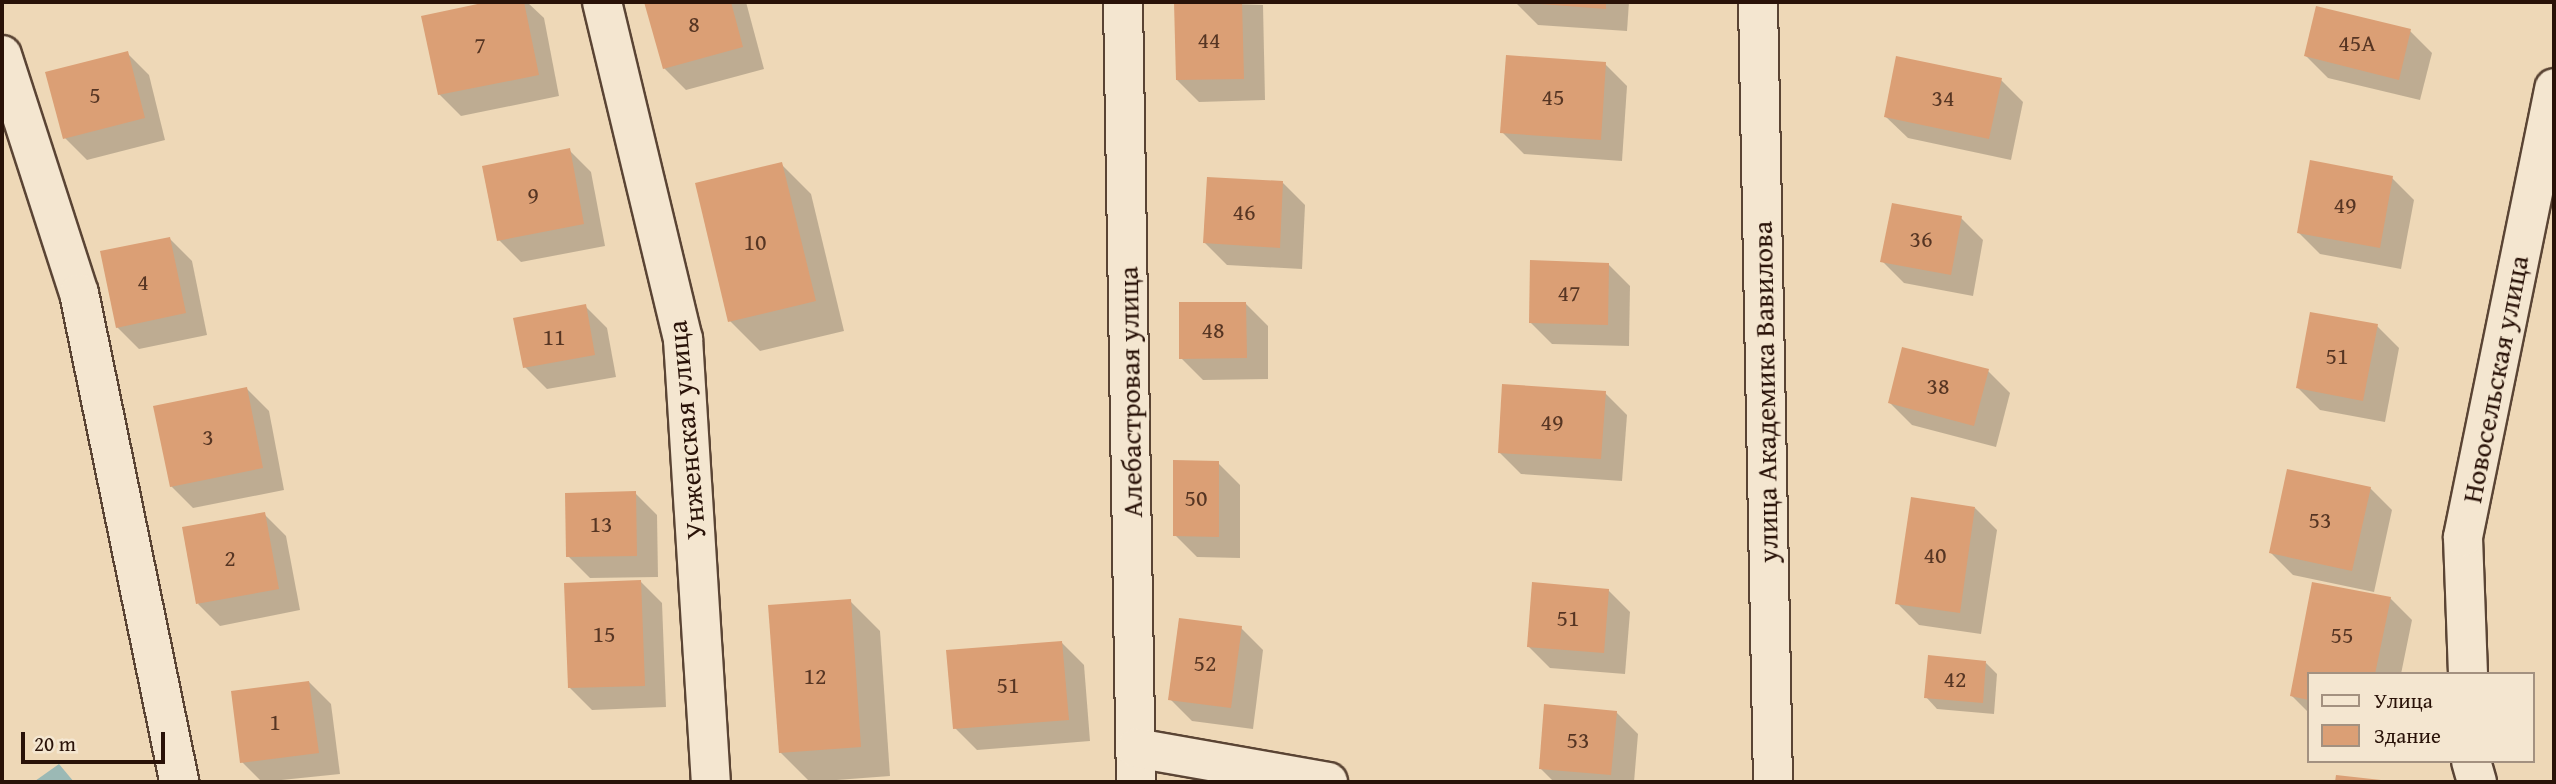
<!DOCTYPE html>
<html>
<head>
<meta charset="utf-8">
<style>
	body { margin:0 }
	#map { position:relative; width:2556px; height:784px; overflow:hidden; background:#eed8b7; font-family:"Gentium Book Plus",serif }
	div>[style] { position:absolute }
	.water>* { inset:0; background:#9bb9b5 }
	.shadow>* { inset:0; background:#0003 }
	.building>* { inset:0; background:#db9f75 }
	.roads { filter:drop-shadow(2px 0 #5a4434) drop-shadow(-2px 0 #5a4434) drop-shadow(0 2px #5a4434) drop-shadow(0 -2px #5a4434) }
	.minor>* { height:38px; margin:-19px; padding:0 19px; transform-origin:19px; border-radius:19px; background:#f4e6d0 }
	span { translate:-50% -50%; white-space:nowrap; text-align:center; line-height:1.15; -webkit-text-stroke:5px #f4e6d0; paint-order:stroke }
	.number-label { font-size:24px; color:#563523 }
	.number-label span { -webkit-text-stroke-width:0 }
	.street-label { font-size:28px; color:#291208 }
	.frame { position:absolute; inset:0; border:4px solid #291208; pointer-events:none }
	.legend { position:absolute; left:2307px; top:672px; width:228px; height:91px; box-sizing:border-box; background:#f4e6d0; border:2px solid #a39180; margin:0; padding:9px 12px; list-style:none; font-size:21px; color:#291208 }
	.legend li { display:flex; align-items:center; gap:14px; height:35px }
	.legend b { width:35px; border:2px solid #a39180 }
	.scale { position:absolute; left:21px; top:732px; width:144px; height:32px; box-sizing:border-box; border:4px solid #291208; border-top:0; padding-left:9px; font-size:21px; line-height:24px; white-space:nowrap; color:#291208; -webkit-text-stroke:5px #f4e6d0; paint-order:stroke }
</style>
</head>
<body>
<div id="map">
	<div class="water">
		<i style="clip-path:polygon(59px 764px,74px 782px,34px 782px,35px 781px)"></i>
	</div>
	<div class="shadow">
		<i style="clip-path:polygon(496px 2px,527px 2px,544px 18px,559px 96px,461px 116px,439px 94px,423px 17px)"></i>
		<i style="clip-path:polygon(646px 2px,746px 2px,764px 69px,686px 90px,664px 68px)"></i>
		<i style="clip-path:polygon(1176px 2px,1263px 5px,1265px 100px,1199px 102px,1177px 80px)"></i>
		<i style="clip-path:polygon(1629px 2px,1627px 31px,1538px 25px,1516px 3px)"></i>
		<i style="clip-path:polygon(2410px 31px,2432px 53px,2420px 100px,2328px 78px,2306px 56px)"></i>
		<i style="clip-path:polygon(127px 53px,149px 75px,165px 140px,87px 160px,65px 138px)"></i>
		<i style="clip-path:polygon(1605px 64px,1627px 86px,1622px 161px,1524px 154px,1502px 132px)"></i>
		<i style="clip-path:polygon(2001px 80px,2023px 102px,2011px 160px,1908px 138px,1886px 117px)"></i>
		<i style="clip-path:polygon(569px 150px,591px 172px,605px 246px,521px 262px,499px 240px)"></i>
		<i style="clip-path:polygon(781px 164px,811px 194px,844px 331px,760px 351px,730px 321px)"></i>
		<i style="clip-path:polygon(2392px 178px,2414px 200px,2401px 269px,2320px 254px,2298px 232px)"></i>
		<i style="clip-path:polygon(1283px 183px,1305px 205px,1302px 269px,1227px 265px,1205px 243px)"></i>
		<i style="clip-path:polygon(1961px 218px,1983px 240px,1973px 296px,1904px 283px,1882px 261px)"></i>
		<i style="clip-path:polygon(170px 239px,192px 261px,207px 335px,139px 349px,117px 327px)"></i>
		<i style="clip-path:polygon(1608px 264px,1630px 286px,1629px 346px,1552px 344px,1530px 322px)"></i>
		<i style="clip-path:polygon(1246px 304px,1268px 326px,1268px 379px,1203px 380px,1181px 358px)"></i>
		<i style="clip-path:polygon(585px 306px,607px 328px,616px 377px,547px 389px,525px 367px)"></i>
		<i style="clip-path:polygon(2377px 326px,2399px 348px,2385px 422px,2320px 410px,2298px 388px)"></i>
		<i style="clip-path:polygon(1988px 371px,2010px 393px,1996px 447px,1912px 425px,1890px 403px)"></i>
		<i style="clip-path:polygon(247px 389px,269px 411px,284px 490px,193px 508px,171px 486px)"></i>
		<i style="clip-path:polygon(1605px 393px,1627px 415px,1622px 481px,1521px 474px,1499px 452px)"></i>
		<i style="clip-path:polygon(1218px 463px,1240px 485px,1240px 558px,1197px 557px,1175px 535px)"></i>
		<i style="clip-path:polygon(2370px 488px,2392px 510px,2374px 592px,2293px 575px,2271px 553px)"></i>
		<i style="clip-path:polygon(635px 493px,657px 515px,658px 577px,590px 578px,568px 556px)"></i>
		<i style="clip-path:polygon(1975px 508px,1997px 530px,1981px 634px,1919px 625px,1897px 603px)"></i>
		<i style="clip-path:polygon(264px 514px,286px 536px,300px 610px,220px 626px,198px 604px)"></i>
		<i style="clip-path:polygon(640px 581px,662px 603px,666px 707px,592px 710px,570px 688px)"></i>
		<i style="clip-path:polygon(2314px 584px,2390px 598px,2412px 620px,2401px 674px,2309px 674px,2309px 713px,2292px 696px)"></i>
		<i style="clip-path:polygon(1608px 590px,1630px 612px,1625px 674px,1550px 668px,1528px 646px)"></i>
		<i style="clip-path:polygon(850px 601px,880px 631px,890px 776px,810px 782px,780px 752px)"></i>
		<i style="clip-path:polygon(1241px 628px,1263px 650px,1253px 729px,1192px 721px,1170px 699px)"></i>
		<i style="clip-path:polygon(1062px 643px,1084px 665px,1090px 741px,977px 750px,955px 728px)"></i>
		<i style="clip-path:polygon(1986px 663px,1997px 674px,1994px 714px,1937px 709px,1926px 697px)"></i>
		<i style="clip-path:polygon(309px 682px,331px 704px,340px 774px,262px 782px,242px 762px)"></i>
		<i style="clip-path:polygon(1616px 712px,1638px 734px,1634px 782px,1554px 782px,1540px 768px)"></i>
	</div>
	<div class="building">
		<i style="clip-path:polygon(487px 2px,524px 2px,539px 75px,438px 95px,421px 16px)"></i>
		<i style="clip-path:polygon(644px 2px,731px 2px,743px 47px,663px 69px)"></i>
		<i style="clip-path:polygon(1174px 2px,1242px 2px,1244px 79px,1176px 80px)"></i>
		<i style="clip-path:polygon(1513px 2px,1606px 2px,1606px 9px)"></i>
		<i style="clip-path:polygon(2316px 6px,2411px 29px,2399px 80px,2304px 56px)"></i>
		<i style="clip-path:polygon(128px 51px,145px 118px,63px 139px,45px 72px)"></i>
		<i style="clip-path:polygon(1506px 55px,1606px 62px,1601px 140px,1500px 133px)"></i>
		<i style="clip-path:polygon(1896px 56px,2002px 78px,1989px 139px,1884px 117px)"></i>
		<i style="clip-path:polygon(570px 148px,584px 224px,497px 241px,482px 166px)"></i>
		<i style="clip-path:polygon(2310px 160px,2393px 176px,2380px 248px,2297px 233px)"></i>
		<i style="clip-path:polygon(782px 162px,816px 301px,728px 322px,695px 183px)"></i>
		<i style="clip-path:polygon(1207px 177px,1283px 181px,1280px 248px,1203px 243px)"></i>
		<i style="clip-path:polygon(1892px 203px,1962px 216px,1951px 275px,1880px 262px)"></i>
		<i style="clip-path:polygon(170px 237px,186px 313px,116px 328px,100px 251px)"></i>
		<i style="clip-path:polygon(1530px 260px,1609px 263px,1608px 325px,1529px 323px)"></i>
		<i style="clip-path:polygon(1179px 302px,1246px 302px,1247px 358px,1179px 359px)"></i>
		<i style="clip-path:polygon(586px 304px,595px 355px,523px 368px,513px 318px)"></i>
		<i style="clip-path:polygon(2310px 312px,2378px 324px,2363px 401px,2296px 388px)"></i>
		<i style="clip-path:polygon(1902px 347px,1989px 369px,1974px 426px,1888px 403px)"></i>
		<i style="clip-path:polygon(1502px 384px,1606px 391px,1601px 459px,1498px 453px)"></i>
		<i style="clip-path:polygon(247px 387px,263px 468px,170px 487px,153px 406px)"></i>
		<i style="clip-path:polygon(1173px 460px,1219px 461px,1219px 537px,1173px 536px)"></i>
		<i style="clip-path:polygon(2287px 469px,2371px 487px,2352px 571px,2269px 553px)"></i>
		<i style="clip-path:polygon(636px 491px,637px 556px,566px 557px,565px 493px)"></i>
		<i style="clip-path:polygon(1911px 497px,1975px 507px,1960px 613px,1895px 604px)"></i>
		<i style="clip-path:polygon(265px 512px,279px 589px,196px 604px,182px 527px)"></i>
		<i style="clip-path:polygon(641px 580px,645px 686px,568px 688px,564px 583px)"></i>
		<i style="clip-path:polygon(1532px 582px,1609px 589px,1604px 653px,1527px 647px)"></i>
		<i style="clip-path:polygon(2312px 582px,2391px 597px,2375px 674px,2309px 674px,2309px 700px,2290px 696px)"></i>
		<i style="clip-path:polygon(851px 599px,861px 747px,779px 753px,768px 605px)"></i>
		<i style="clip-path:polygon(1179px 618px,1242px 626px,1231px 708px,1168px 700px)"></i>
		<i style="clip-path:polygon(1062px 641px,1069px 720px,953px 729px,946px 650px)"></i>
		<i style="clip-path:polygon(1928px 655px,1986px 661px,1983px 703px,1924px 698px)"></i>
		<i style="clip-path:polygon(309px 681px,319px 753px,240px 763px,231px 691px)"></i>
		<i style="clip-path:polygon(1544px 704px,1617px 711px,1611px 775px,1539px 769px)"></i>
		<i style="clip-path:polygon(2336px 775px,2381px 780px,2381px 782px,2335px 782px)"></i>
	</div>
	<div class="roads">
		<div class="minor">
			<i style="left:602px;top:2px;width:347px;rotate:76.5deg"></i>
			<i style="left:683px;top:339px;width:444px;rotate:86.4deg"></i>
			<i style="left:1123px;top:2px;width:780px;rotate:89.05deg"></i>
			<i style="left:1758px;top:2px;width:780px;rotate:88.9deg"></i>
			<i style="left:2px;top:55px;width:250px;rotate:72.1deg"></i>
			<i style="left:79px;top:293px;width:499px;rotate:78.4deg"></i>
			<i style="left:2468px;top:674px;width:137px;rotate:-92.1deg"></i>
			<i style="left:2463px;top:537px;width:458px;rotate:-78.5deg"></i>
			<i style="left:1136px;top:748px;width:195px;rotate:10deg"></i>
			<i style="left:2471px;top:761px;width:22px;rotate:74deg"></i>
		</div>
	</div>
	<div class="number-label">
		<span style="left:694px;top:24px">8</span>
		<span style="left:1209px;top:40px">44</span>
		<span style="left:2357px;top:43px">45А</span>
		<span style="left:480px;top:45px">7</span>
		<span style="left:95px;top:95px">5</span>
		<span style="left:1553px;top:97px">45</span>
		<span style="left:1943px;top:98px">34</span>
		<span style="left:533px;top:195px">9</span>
		<span style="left:2345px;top:205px">49</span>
		<span style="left:1244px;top:212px">46</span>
		<span style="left:1921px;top:239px">36</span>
		<span style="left:755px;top:242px">10</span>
		<span style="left:143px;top:282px">4</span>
		<span style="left:1569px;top:293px">47</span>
		<span style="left:1213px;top:330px">48</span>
		<span style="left:554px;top:337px">11</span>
		<span style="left:2337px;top:356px">51</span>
		<span style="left:1938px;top:386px">38</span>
		<span style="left:1552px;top:422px">49</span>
		<span style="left:208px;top:437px">3</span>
		<span style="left:1196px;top:498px">50</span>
		<span style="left:2320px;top:520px">53</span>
		<span style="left:601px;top:524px">13</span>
		<span style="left:1935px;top:555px">40</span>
		<span style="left:230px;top:558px">2</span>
		<span style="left:1568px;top:618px">51</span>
		<span style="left:604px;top:634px">15</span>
		<span style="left:2342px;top:635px">55</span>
		<span style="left:1205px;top:663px">52</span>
		<span style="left:815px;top:676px">12</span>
		<span style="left:1955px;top:679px">42</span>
		<span style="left:1008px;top:685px">51</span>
		<span style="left:275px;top:722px">1</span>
		<span style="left:1578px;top:740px">53</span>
	</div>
	<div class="street-label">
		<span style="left:2495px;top:379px;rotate:-79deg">Новосельская улица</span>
		<span style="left:1130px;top:392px;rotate:-91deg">Алебастровая улица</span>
		<span style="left:1765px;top:392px;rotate:-91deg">улица Академика Вавилова</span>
		<span style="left:686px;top:430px;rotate:-95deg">Унженская улица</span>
	</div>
	<div class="frame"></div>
	<ul class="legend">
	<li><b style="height:9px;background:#f4e6d0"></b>Улица</li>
	<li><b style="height:19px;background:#db9f75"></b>Здание</li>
	</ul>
	<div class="scale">20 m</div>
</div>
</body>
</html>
